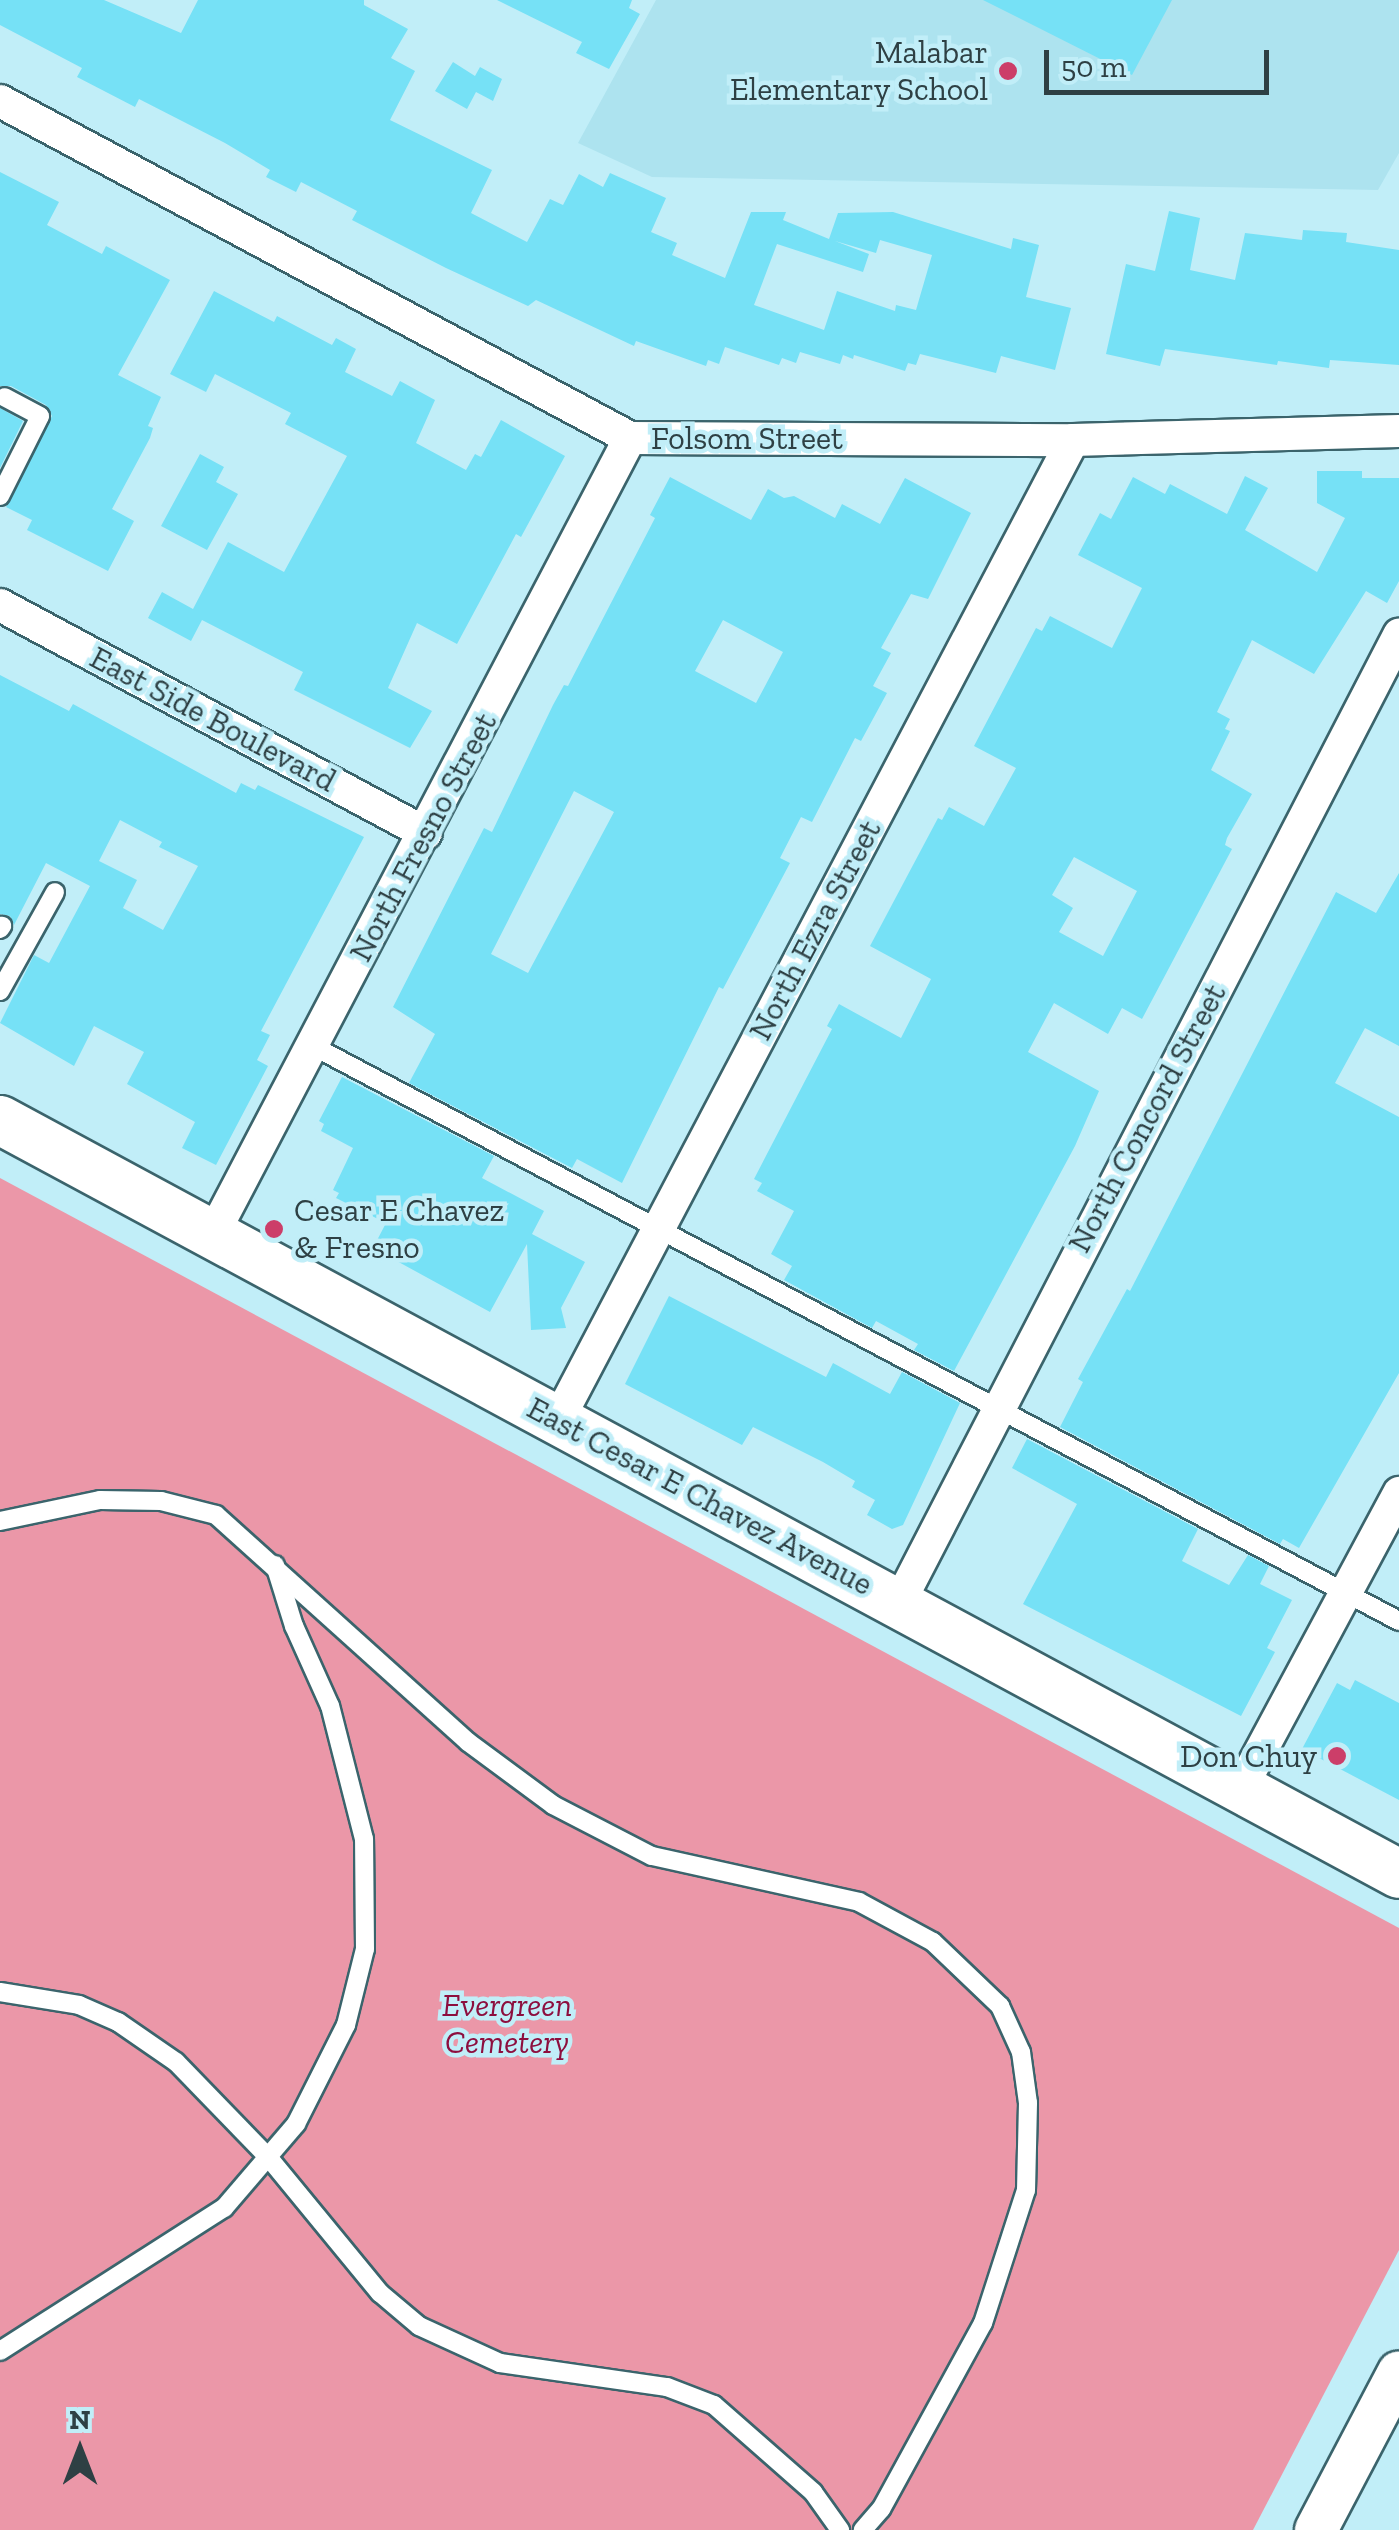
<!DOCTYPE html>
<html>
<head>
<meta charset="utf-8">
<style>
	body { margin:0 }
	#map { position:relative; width:1399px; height:2530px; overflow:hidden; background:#c1eef8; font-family:"Zilla Slab",serif }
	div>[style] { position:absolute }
	.built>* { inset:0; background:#ade3ef }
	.green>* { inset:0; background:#eb97a8 }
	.building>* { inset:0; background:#76e1f6 }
	.roads { filter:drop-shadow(2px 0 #3b646c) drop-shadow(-2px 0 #3b646c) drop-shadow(0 2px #3b646c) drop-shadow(0 -2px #3b646c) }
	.service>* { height:18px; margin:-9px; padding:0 9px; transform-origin:9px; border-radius:9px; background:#fff }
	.minor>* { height:32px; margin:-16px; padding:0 16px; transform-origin:16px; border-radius:16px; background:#fff }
	.tertiary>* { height:42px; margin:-21px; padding:0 21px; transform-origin:21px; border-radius:21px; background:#fff }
	.secondary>* { height:48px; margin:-24px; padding:0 24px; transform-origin:24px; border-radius:24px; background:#fff }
	.dots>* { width:28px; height:28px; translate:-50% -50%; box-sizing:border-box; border:5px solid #c1eef8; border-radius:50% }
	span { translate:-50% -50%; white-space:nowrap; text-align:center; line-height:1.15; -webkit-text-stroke:9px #c1eef8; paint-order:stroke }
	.poi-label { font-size:32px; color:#2e4044 }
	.right { translate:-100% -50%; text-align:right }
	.left { translate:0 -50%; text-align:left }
	.street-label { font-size:32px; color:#2e4044 }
	.park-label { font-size:32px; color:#8d0e3e; font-style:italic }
	.north { position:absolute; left:30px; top:2400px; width:100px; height:100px; -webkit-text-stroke:8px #c1eef8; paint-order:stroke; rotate:0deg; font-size:28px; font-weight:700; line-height:40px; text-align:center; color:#2e4044 }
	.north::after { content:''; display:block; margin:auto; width:35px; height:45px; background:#2e4044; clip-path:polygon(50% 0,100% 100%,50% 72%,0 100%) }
	.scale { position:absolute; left:1044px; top:50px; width:225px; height:45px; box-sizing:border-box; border:5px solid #2e4044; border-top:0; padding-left:12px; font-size:30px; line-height:35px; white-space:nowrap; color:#2e4044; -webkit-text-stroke:8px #c1eef8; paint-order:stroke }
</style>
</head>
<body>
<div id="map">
	<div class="built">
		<i style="clip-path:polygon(656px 0,1399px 0,1399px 153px,1378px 190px,652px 177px,578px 143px)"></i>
	</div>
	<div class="green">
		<i style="clip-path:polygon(0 1178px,1399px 1928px,1399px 2250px,1253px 2530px,0 2530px)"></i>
	</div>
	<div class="building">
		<i style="clip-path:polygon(evenodd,0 0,104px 0,181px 33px,198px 0,364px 0,364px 5px,408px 29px,391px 58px,415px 71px,390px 120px,492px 170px,471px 213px,527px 242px,550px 199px,563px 205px,579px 174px,603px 187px,610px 173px,666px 198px,651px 232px,677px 243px,672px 255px,725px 278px,751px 212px,786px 212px,783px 220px,829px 239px,838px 213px,893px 212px,1011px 249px,1013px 238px,1039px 245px,1026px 297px,1071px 308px,1055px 370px,1001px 356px,996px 373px,920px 354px,916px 365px,908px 363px,905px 371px,854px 355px,853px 359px,843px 355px,840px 364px,800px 352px,796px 363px,782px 358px,779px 365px,725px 347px,719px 364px,708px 360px,706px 366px,636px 341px,634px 346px,536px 300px,528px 306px,446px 268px,352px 220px,357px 211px,301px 182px,296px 192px,266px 177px,270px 170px,225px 143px,139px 99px,135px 107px,77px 77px,82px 68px,0 25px,0 0,880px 240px,932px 255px,916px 310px,896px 305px,895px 311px,837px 291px,824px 330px,754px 305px,777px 244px,863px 272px,869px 254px,835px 241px,876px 253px,880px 240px)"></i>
		<i style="clip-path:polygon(497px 0,632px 0,629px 8px,640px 14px,609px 69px,576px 53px,582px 42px)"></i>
		<i style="clip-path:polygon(983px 0,1172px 0,1132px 75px)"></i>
		<i style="clip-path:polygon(453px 62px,475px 76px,480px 67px,502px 79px,493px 101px,476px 92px,467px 109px,435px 91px)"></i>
		<i style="clip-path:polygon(0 172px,59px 202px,47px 225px,102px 254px,106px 246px,170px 280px,118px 375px,161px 397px,148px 426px,153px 428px,150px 438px,112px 509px,134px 521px,108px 571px,27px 530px,32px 520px,6px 507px,52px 416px,46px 405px,11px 386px,0 386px)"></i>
		<i style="clip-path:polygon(1169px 211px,1200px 218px,1190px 270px,1235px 280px,1245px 233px,1302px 240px,1303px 230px,1347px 233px,1346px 242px,1399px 250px,1399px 365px,1330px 360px,1329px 368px,1278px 361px,1277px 365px,1165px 349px,1160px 366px,1106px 354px,1126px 264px,1155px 271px)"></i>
		<i style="clip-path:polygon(214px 291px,274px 322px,277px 316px,332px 345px,336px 338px,356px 349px,345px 372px,392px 396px,400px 381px,435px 400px,416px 443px,466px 470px,475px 454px,481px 457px,501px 420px,565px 456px,521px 537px,516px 534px,457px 644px,417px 623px,388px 688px,432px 711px,410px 748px,294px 690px,303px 672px,202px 620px,191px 641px,148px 618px,162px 592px,193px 609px,228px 542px,284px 572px,347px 456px,285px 424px,291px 413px,215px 374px,206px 392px,170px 374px)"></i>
		<i style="clip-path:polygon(0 408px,23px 421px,0 468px)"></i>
		<i style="clip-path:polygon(200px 454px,224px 467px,216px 482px,238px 494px,207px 550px,161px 526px)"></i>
		<i style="clip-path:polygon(evenodd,1317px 471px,1362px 471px,1362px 478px,1399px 478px,1399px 581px,1387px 603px,1366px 591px,1314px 674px,1252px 640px,1217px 712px,1230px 719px,1225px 729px,1230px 731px,1211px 770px,1252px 794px,1227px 838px,1225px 845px,1232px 849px,1142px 1019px,1122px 1008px,1108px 1034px,1054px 1003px,1028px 1052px,1099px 1091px,1075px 1146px,954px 1371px,914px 1350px,918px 1344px,876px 1321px,872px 1328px,784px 1280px,792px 1266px,771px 1254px,794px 1211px,757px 1191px,762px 1183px,754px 1179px,832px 1029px,827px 1026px,839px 1004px,901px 1038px,931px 979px,870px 946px,938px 818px,942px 820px,949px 807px,984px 826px,1016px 768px,974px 746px,1036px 628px,1042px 631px,1050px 616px,1112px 648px,1142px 588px,1078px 555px,1100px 513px,1111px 519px,1133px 477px,1165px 494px,1170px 484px,1227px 514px,1245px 476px,1268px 488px,1245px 530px,1317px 572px,1345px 518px,1317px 503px,1317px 471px,1074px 857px,1137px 891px,1103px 956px,1059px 932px,1073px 908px,1052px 895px,1074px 857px)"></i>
		<i style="clip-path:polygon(evenodd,670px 477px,751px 520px,768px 489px,784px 498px,794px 496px,835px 518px,842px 504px,880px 524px,905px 478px,971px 513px,928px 599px,911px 594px,881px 648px,891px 653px,873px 686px,887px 693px,861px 741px,855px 738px,812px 822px,801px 817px,780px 858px,790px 863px,723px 989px,719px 987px,622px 1183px,577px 1159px,572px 1168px,409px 1083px,435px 1034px,393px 1007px,484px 828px,492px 832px,553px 705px,564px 685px,568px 686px,655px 518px,650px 515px,670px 477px,723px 620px,783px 652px,756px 703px,695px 671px,723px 620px,670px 477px,574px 791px,614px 812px,528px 973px,491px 954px,574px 791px)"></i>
		<i style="clip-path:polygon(evenodd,0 675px,69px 711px,73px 704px,236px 793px,241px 783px,255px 790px,258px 785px,364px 837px,261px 1031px,270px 1035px,257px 1060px,268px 1066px,216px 1165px,182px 1148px,195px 1122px,127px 1084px,144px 1052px,94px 1026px,74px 1066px,0 1023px,34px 955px,49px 963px,90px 886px,46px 863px,14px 925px,10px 916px,0 914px,0 675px,120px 820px,162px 842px,159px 847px,198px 866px,163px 930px,123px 908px,137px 880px,99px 861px,120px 820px)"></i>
		<i style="clip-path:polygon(1399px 873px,1399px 1046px,1365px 1028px,1335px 1083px,1399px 1117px,1399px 1373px,1299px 1548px,1283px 1539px,1280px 1544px,1060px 1427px,1083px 1382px,1078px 1379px,1127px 1289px,1130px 1291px,1336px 892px,1376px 913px)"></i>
		<i style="clip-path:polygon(342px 1077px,494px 1156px,482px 1178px,544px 1211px,532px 1234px,585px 1262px,561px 1308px,566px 1328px,531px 1330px,527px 1244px,490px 1312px,373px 1248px,386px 1223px,336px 1198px,339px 1193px,333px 1190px,353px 1148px,321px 1131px,324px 1124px,319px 1121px)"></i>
		<i style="clip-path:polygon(669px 1296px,826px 1377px,833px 1363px,890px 1394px,902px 1372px,960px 1403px,903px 1525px,892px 1529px,867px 1515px,875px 1500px,852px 1487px,855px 1481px,823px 1462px,753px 1427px,742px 1445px,625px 1384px)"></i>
		<i style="clip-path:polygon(1027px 1439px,1198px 1529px,1182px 1561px,1229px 1585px,1248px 1555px,1269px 1566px,1260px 1584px,1292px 1600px,1267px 1648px,1275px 1652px,1241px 1716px,1023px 1604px,1077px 1504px,1012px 1468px)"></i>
		<i style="clip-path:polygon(1355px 1680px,1399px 1703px,1399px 1800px,1302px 1749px,1337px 1683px,1350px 1690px)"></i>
	</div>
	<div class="roads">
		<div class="service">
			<i style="left:0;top:496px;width:89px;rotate:-63.4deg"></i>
			<i style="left:40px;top:416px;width:40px;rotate:-152deg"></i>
			<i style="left:0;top:929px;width:4px;rotate:-56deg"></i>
			<i style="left:0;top:991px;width:113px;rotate:-60.9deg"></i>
			<i style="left:313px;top:1046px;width:1229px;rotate:27.9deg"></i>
			<i style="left:0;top:1521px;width:102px;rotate:-11.9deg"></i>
			<i style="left:100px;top:1500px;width:61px;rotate:0.9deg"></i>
			<i style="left:161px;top:1501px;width:57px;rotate:14.3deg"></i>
			<i style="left:216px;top:1515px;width:339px;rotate:42deg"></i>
			<i style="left:468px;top:1742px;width:106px;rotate:36.5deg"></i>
			<i style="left:553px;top:1805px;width:111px;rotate:27.3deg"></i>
			<i style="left:652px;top:1856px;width:212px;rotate:12.5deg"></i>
			<i style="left:859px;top:1902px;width:84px;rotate:28.4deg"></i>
			<i style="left:933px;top:1942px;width:93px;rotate:43.7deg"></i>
			<i style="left:1000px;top:2006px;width:51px;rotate:65.5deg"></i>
			<i style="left:1021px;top:2052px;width:51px;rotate:82.2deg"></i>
			<i style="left:1028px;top:2103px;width:87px;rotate:91.3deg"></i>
			<i style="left:1026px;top:2190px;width:140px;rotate:107.9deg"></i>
			<i style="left:983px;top:2323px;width:212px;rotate:118.7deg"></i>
			<i style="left:881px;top:2509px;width:28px;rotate:131deg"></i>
			<i style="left:0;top:1992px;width:80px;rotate:9.3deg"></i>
			<i style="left:79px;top:2005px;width:43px;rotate:23.6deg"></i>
			<i style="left:118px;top:2022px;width:70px;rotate:34.6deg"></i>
			<i style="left:176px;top:2062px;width:134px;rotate:45.9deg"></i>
			<i style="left:269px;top:2158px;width:175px;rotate:50.6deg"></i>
			<i style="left:380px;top:2293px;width:51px;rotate:40.2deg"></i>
			<i style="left:419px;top:2326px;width:89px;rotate:24.6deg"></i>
			<i style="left:500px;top:2363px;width:169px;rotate:8.2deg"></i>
			<i style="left:667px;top:2387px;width:50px;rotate:21deg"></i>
			<i style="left:714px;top:2405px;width:132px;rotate:41.3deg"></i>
			<i style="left:813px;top:2492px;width:47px;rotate:54.6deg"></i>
			<i style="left:0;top:2351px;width:266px;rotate:-32.6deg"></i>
			<i style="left:224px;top:2208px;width:111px;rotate:-49.4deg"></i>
			<i style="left:296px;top:2124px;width:111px;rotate:-63.2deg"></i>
			<i style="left:346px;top:2025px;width:78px;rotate:-76deg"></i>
			<i style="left:365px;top:1949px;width:110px;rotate:-90.5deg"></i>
			<i style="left:364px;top:1839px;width:137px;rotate:-104.3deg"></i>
			<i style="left:330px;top:1706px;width:88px;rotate:-114.2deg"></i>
			<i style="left:294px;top:1626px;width:64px;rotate:-107.3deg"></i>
		</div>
		<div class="minor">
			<i style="left:0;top:101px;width:714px;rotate:28.14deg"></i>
			<i style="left:630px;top:438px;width:443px;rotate:0.3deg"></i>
			<i style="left:1073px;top:440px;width:326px;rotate:-1.6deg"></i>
			<i style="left:0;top:605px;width:483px;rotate:28.2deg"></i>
			<i style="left:213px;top:1234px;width:899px;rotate:-62.35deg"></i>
			<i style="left:558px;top:1420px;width:1107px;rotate:-62.28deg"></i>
			<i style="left:899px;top:1603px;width:1090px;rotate:-62.68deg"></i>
			<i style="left:1241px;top:1788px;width:335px;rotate:-61.8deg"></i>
		</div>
		<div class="tertiary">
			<i style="left:1316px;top:2530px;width:178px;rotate:-62.3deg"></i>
		</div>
		<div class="secondary">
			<i style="left:0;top:1120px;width:1589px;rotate:28.32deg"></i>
		</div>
	</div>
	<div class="dots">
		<i style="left:1008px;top:71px;background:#cc3e69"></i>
		<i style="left:274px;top:1229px;background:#cc3e69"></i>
		<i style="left:1337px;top:1756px;background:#cc3e69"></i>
	</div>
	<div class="poi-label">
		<span class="right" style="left:988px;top:71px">Malabar<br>Elementary School</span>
		<span class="left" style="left:294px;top:1229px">Cesar E Chavez<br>&amp; Fresno</span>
		<span class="right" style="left:1317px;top:1756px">Don Chuy</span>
	</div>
	<div class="street-label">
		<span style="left:747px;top:438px">Folsom Street</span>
		<span style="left:213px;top:719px;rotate:28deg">East Side Boulevard</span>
		<span style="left:423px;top:837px;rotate:-62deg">North Fresno Street</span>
		<span style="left:815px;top:930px;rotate:-62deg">North Ezra Street</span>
		<span style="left:1147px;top:1118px;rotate:-62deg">North Concord Street</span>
		<span style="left:700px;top:1496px;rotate:28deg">East Cesar E Chavez Avenue</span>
	</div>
	<div class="park-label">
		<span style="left:507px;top:2024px">Evergreen<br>Cemetery</span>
	</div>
	<div class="north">N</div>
	<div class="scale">50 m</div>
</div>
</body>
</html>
